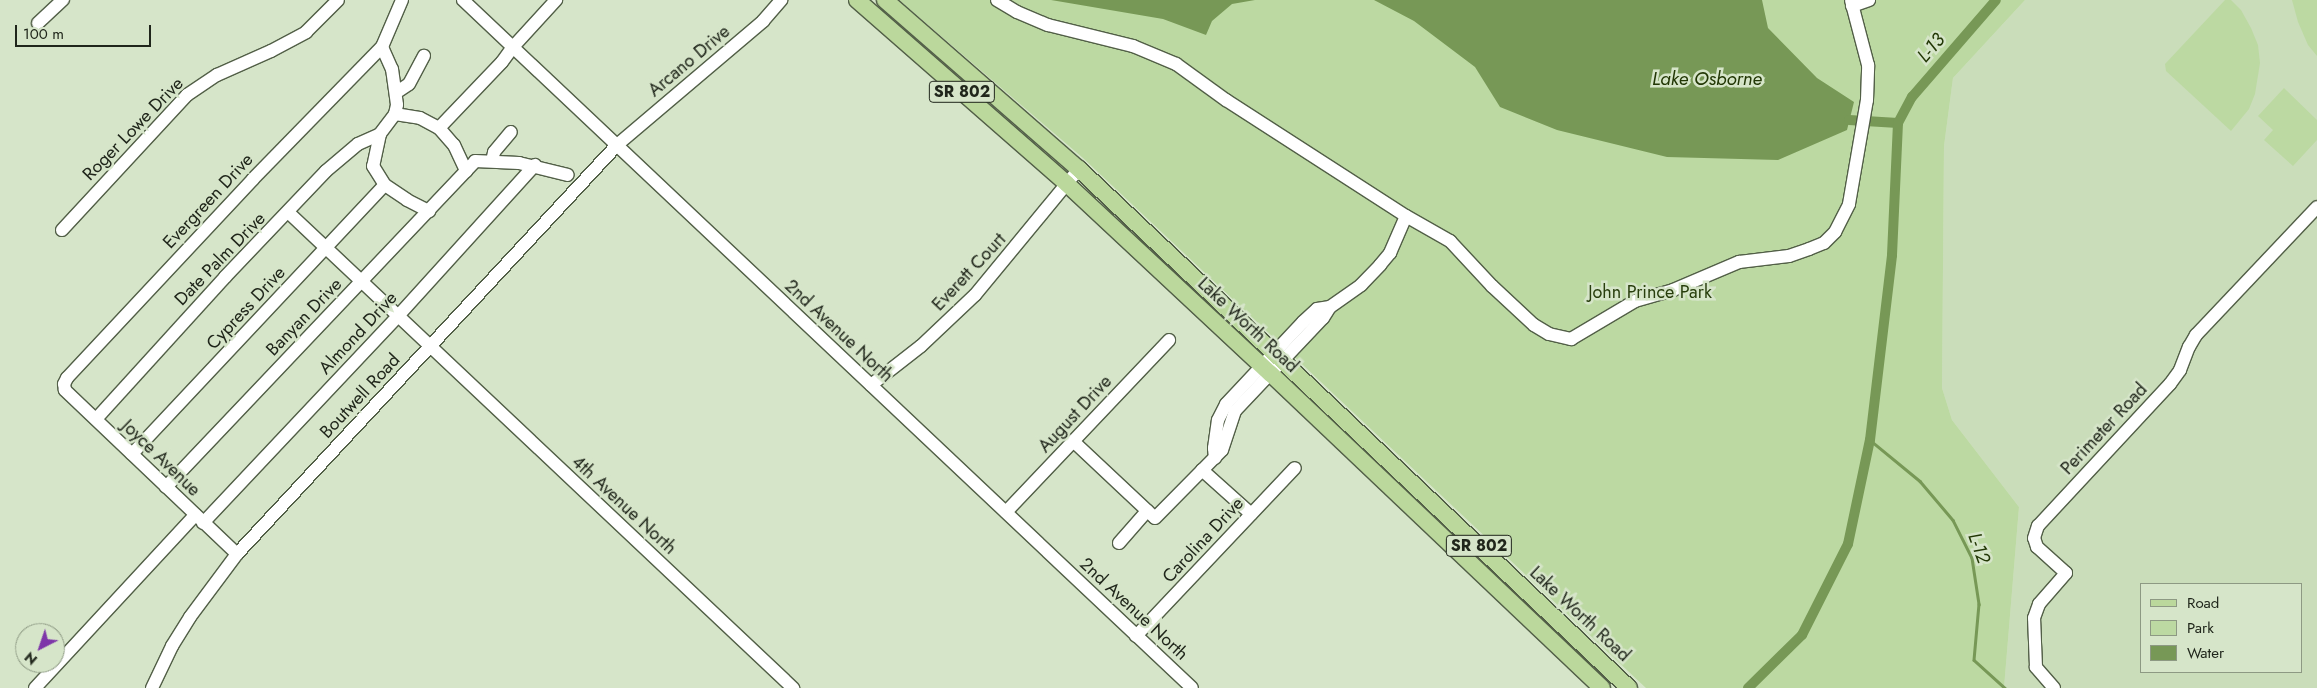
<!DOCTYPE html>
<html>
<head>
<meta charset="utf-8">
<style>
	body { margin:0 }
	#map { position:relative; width:2317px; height:688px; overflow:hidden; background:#d6e5c9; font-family:Jost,sans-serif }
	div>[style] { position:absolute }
	.built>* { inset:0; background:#caddba }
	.green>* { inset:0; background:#bcd9a2 }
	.water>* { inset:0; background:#779856 }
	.stream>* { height:2.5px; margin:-1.25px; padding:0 1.25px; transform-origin:1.25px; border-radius:1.25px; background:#779856 }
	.canal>* { height:10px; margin:-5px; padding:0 5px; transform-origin:5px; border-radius:5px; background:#779856 }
	.roads { filter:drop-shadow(1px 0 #525f47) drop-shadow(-1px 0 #525f47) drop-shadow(0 1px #525f47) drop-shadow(0 -1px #525f47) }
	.minor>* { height:12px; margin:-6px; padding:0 6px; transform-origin:6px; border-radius:6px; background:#fff }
	.major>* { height:16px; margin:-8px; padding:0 8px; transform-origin:8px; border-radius:8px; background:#bbd89c }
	span { translate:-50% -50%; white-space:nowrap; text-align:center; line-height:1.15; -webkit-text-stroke:5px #d6e5c9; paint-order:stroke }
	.shield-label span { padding:1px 4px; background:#d6e5c9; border:1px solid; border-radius:4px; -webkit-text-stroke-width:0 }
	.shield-label { font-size:16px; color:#20261b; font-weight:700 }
	.street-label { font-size:18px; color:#20261b }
	.park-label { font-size:18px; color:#283e0d }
	.water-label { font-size:19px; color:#223705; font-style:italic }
	.legend { position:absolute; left:2140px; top:583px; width:162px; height:90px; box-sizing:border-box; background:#d6e5c9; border:1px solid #8d9983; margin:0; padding:6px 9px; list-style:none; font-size:15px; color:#20261b }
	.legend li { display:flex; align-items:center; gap:10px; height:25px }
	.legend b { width:25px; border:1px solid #8d9983 }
	.north { position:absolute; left:15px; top:623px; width:50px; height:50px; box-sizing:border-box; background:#d6e5c9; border:1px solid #8d9983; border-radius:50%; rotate:221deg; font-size:14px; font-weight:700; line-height:20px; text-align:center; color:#20261b }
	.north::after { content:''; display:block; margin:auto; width:18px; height:22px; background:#7e36a9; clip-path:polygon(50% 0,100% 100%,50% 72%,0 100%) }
	.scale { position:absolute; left:15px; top:25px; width:136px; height:22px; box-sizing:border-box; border:2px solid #20261b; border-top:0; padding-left:6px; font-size:15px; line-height:18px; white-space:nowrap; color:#20261b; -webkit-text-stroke:4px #d6e5c9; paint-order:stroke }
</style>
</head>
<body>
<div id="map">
	<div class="built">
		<i style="clip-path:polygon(evenodd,2025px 0,2317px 0,2317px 688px,2004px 688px,2019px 507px,1952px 420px,1942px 388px,1944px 146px,1953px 78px,2025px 0,2141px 584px,2301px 584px,2301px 672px,2141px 672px,2141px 584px)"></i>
	</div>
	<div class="green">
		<i style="clip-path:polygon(899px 0,2025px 0,1953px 78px,1944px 146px,1942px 388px,1952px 420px,2019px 507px,2004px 688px,1646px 688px,1083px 158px)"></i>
		<i style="clip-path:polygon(2225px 0,2231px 0,2241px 10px,2251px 28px,2258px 45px,2260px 63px,2255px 94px,2249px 109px,2231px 131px,2166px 71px,2165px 64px)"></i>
		<i style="clip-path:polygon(2292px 0,2317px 0,2317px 56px,2308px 45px,2298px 22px)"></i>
		<i style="clip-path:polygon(2284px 88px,2317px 120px,2317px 140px,2293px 166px,2264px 140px,2273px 130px,2258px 116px)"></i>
	</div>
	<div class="water">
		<i style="clip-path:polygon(1051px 0,1255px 0,1232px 4px,1212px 21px,1206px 35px,1163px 19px)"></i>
		<i style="clip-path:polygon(1374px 0,1762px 0,1768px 28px,1817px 78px,1854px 102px,1847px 130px,1778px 160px,1667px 157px,1557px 130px,1500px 107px,1475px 67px,1414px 21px)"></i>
	</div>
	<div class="stream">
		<i style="left:1870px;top:440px;width:65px;rotate:39.4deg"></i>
		<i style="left:1920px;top:481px;width:51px;rotate:49.8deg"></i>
		<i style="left:1953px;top:520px;width:42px;rotate:63.4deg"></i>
		<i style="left:1972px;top:558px;width:47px;rotate:81.3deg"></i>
		<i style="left:1979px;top:604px;width:56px;rotate:95.1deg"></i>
		<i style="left:1974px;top:660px;width:42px;rotate:42.1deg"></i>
	</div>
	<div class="canal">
		<i style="left:1849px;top:120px;width:49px;rotate:3.5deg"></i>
		<i style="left:1748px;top:688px;width:76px;rotate:-44.5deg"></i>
		<i style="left:1802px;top:635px;width:102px;rotate:-63.2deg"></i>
		<i style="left:1848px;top:544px;width:106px;rotate:-78.1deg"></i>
		<i style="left:1870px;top:440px;width:186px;rotate:-83.2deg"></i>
		<i style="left:1892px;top:255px;width:132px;rotate:-87.4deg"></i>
		<i style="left:1898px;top:123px;width:30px;rotate:-62deg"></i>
		<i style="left:1912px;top:97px;width:128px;rotate:-49.1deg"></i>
	</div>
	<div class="roads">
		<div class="minor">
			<i style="left:402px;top:0;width:51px;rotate:113.1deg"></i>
			<i style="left:382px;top:47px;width:24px;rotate:66deg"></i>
			<i style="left:392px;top:69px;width:36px;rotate:82deg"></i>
			<i style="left:397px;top:105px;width:9px;rotate:103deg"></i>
			<i style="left:395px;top:114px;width:25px;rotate:127deg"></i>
			<i style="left:380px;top:134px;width:33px;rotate:102deg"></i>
			<i style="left:373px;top:166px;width:22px;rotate:58deg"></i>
			<i style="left:385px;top:185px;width:27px;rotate:34deg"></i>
			<i style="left:407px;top:200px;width:25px;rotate:27deg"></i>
			<i style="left:463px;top:0;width:1002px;rotate:43.34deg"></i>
			<i style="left:997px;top:0;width:23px;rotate:31deg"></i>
			<i style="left:1017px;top:12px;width:34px;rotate:23deg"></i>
			<i style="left:1048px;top:25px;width:88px;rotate:13.9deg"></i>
			<i style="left:1133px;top:46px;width:47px;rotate:22.7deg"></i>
			<i style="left:1176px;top:64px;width:62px;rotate:35.8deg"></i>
			<i style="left:1226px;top:100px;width:214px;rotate:32.8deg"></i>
			<i style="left:1406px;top:216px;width:51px;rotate:29.6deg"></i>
			<i style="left:1450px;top:241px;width:62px;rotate:47deg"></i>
			<i style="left:1492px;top:286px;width:57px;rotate:42.9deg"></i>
			<i style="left:1534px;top:325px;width:17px;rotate:31deg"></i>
			<i style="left:1549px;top:334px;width:23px;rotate:13deg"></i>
			<i style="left:1571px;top:339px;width:74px;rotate:-30.7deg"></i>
			<i style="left:1635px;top:301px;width:40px;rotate:-16deg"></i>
			<i style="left:1673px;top:290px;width:72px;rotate:-23deg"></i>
			<i style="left:1739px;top:262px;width:50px;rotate:-6.8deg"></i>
			<i style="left:1789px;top:256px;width:21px;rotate:-19deg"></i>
			<i style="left:1809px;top:249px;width:16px;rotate:-22deg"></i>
			<i style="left:1824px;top:243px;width:16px;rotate:-45deg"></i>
			<i style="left:1835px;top:232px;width:31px;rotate:-63deg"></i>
			<i style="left:1849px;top:204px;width:106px;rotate:-80.2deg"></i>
			<i style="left:1867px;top:100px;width:35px;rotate:-88deg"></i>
			<i style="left:1868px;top:65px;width:67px;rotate:-104.7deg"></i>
			<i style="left:1852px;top:6px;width:18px;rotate:-19deg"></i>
			<i style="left:38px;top:23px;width:34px;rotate:-43deg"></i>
			<i style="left:397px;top:92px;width:14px;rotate:-34deg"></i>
			<i style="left:409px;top:84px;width:32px;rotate:-62deg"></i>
			<i style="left:395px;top:114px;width:25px;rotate:9deg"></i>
			<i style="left:420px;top:118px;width:21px;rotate:28deg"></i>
			<i style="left:439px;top:128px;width:23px;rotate:49deg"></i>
			<i style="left:454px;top:145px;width:29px;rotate:65deg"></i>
			<i style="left:439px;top:128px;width:91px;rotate:-46.3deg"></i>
			<i style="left:502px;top:62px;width:19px;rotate:-54deg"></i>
			<i style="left:513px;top:47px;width:64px;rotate:-47.5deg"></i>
			<i style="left:492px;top:161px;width:9px;rotate:-77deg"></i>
			<i style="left:494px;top:152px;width:26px;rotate:-50deg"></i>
			<i style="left:289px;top:213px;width:693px;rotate:43.3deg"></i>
			<i style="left:62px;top:230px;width:184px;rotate:-47.2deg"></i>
			<i style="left:187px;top:95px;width:36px;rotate:-34deg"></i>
			<i style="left:217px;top:75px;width:59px;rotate:-24deg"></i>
			<i style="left:271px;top:51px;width:40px;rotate:-28deg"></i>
			<i style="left:306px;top:32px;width:45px;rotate:-45deg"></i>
			<i style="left:871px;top:385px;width:63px;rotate:-38deg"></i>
			<i style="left:921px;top:346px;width:74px;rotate:-43.4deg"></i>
			<i style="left:975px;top:295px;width:163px;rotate:-50.5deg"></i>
			<i style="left:96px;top:419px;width:192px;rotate:-47.7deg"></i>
			<i style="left:225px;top:277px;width:146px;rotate:-46.4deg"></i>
			<i style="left:326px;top:171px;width:42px;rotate:-40.2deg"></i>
			<i style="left:358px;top:144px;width:24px;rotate:-24deg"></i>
			<i style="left:1073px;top:441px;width:112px;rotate:43.2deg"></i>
			<i style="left:1155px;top:518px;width:95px;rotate:-45.4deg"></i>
			<i style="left:1222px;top:450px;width:41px;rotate:-71.6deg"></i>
			<i style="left:1235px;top:411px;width:128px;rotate:-46.6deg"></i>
			<i style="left:1323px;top:318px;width:13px;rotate:-58deg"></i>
			<i style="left:1330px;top:307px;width:38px;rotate:-35deg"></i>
			<i style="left:1361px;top:285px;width:28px;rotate:-46deg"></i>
			<i style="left:1380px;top:265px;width:16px;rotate:-50deg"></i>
			<i style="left:1390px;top:253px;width:40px;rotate:-66.6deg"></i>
			<i style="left:132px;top:454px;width:369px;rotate:-46.8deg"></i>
			<i style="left:1215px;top:458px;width:10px;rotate:-96deg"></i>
			<i style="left:1214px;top:448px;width:28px;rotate:-82deg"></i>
			<i style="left:1218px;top:420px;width:18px;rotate:-63deg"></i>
			<i style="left:1226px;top:404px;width:112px;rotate:-46.8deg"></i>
			<i style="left:1303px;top:322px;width:19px;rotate:-43deg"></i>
			<i style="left:1317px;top:309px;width:13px;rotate:-9deg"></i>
			<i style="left:1202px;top:470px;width:66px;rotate:41.9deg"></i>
			<i style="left:166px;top:487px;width:449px;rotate:-46.5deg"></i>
			<i style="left:475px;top:161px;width:44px;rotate:2.6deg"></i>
			<i style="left:519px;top:163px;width:50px;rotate:13.8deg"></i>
			<i style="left:1006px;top:512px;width:237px;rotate:-46.5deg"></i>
			<i style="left:203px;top:523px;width:284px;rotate:-46.7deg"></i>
			<i style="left:398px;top:316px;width:204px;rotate:-47.8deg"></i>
			<i style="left:1119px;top:543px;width:43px;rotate:-48.8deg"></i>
			<i style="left:237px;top:554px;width:238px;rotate:-136.4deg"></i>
			<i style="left:65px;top:390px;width:6px;rotate:-99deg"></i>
			<i style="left:64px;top:384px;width:7px;rotate:-63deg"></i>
			<i style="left:67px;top:378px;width:272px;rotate:-46.9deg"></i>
			<i style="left:253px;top:179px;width:185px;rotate:-45.7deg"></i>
			<i style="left:1136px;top:636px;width:231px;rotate:-46.6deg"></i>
			<i style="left:35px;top:688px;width:236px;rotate:-47.2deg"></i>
			<i style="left:152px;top:688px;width:47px;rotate:-64.5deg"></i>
			<i style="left:172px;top:646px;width:34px;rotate:-58deg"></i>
			<i style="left:190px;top:617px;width:79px;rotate:-53.3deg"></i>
			<i style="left:237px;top:554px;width:558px;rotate:-47.1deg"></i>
			<i style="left:617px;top:145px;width:192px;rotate:-40.3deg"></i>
			<i style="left:763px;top:21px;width:28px;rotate:-49deg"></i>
			<i style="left:2054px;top:688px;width:28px;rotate:-131deg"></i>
			<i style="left:2036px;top:667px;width:49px;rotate:-92.3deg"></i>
			<i style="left:2034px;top:618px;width:15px;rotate:-70deg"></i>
			<i style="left:2039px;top:604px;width:41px;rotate:-48.9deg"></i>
			<i style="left:2066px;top:573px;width:39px;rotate:-138deg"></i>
			<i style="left:2037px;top:547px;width:9px;rotate:-108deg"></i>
			<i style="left:2034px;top:538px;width:13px;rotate:-72deg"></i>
			<i style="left:2038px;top:526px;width:194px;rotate:-47.1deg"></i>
			<i style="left:2170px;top:384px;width:17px;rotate:-54deg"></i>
			<i style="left:2180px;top:370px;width:25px;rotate:-69deg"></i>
			<i style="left:2189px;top:347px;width:14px;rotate:-60deg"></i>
			<i style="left:2196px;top:335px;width:176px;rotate:-46.6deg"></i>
		</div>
		<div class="major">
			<i style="left:857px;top:0;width:279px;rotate:41.2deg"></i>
			<i style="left:1067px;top:184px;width:279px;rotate:43deg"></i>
			<i style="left:1271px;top:374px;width:456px;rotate:43.5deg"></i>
			<i style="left:885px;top:0;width:257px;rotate:41.1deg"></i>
			<i style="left:1079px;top:169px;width:756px;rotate:43.34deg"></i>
		</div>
	</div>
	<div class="shield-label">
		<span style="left:962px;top:92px">SR 802</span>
		<span style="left:1479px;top:546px">SR 802</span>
	</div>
	<div class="street-label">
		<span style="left:689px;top:61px;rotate:-40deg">Arcano Drive</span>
		<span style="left:133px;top:129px;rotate:-46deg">Roger Lowe Drive</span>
		<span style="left:208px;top:201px;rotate:-47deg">Evergreen Drive</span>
		<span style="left:220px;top:259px;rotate:-46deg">Date Palm Drive</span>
		<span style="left:969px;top:272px;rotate:-47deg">Everett Court</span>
		<span style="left:246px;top:308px;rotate:-47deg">Cypress Drive</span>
		<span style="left:304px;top:317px;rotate:-46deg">Banyan Drive</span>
		<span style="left:1248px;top:325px;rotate:43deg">Lake Worth Road</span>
		<span style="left:839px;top:331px;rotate:43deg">2nd Avenue North</span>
		<span style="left:358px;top:333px;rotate:-47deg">Almond Drive</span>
		<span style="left:360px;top:396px;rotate:-47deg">Boutwell Road</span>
		<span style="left:1075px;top:414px;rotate:-47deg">August Drive</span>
		<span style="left:2104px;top:429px;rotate:-47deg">Perimeter Road</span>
		<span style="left:161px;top:458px;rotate:44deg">Joyce Avenue</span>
		<span style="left:624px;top:505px;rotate:43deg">4th Avenue North</span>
		<span style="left:1203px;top:540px;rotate:-47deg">Carolina Drive</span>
		<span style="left:1134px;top:609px;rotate:43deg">2nd Avenue North</span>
		<span style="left:1580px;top:614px;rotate:43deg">Lake Worth Road</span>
	</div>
	<div class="park-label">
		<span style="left:1650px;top:292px">John Prince Park</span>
	</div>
	<div class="water-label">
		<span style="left:1931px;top:48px;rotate:-49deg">L-13</span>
		<span style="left:1707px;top:79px">Lake Osborne</span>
		<span style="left:1979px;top:548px;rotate:70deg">L-12</span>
	</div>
	<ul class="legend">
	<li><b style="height:6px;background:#bbd89c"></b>Road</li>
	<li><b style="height:14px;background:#bcd9a2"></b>Park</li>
	<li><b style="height:14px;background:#779856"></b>Water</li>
	</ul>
	<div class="north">N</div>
	<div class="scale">100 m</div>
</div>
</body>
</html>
